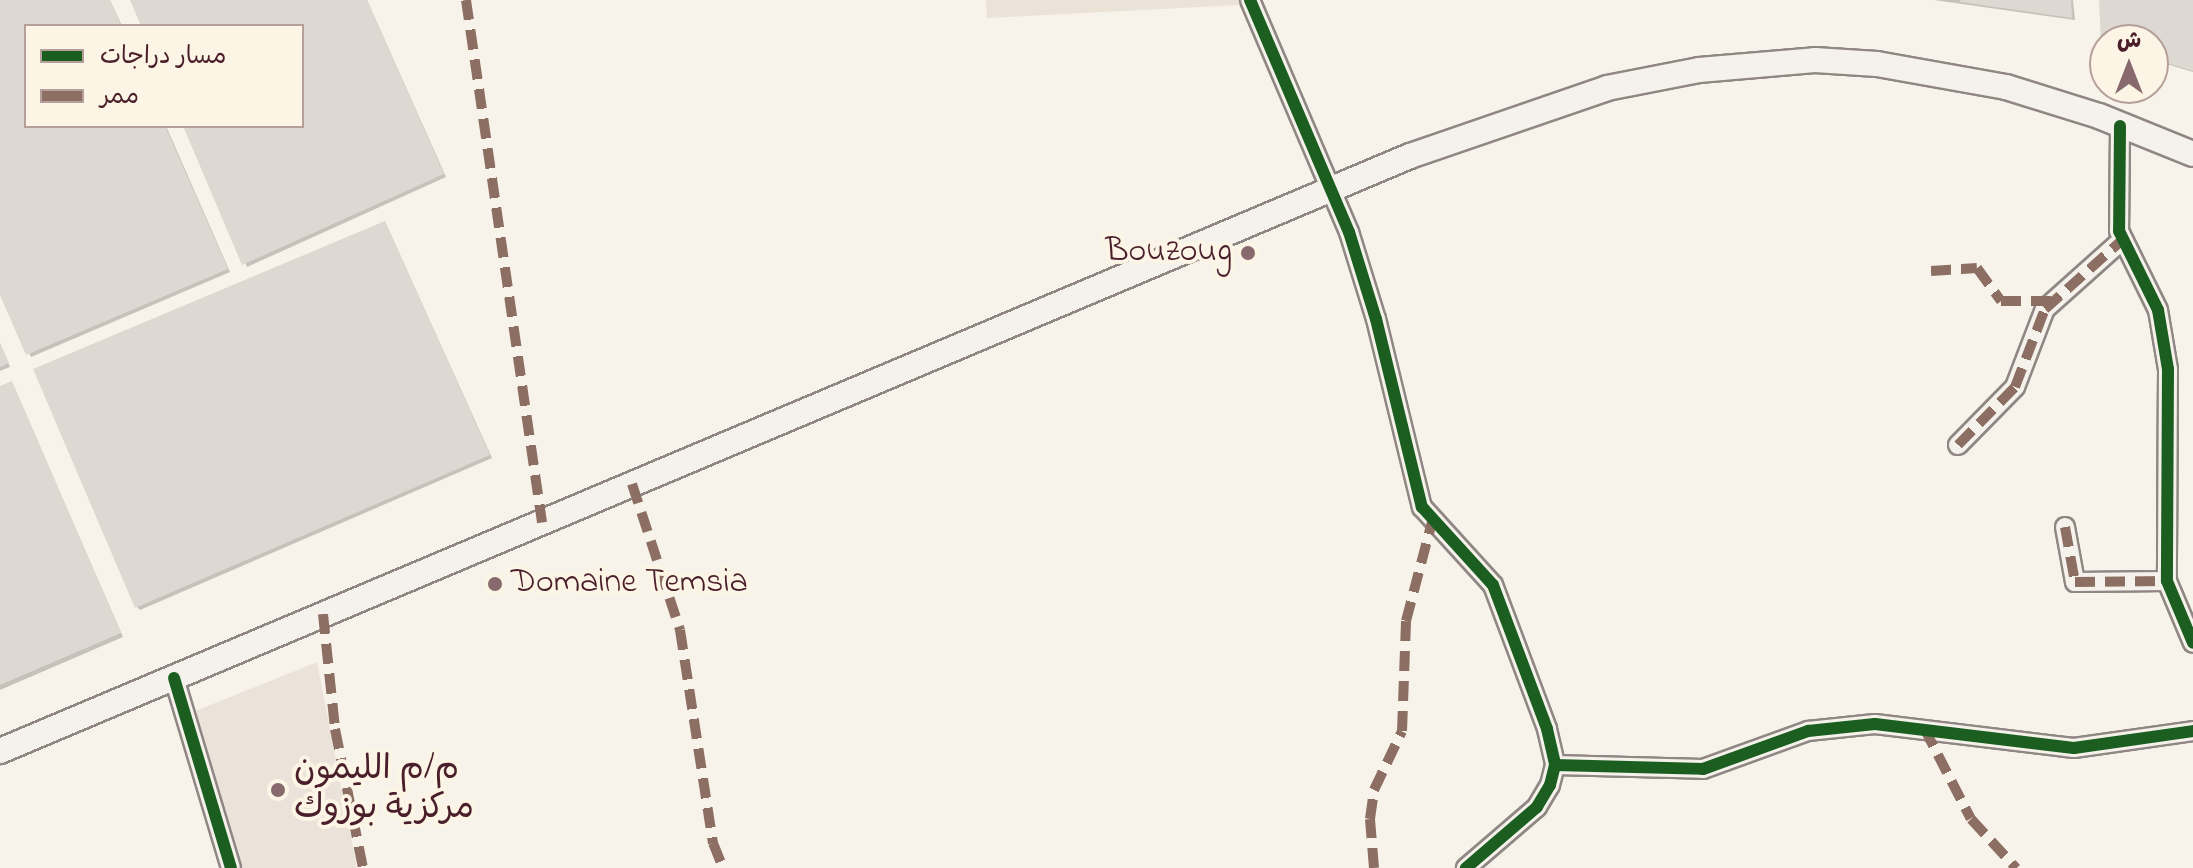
<!DOCTYPE html>
<html>
<head>
<meta charset="utf-8">
<style>
	body { margin:0 }
	#map { position:relative; width:2193px; height:868px; overflow:hidden; background:#f7f3ea; font-family:"Indie Flower","Playpen Sans Arabic",sans-serif }
	div>[style] { position:absolute }
	.built>* { inset:0; background:#ebe3d9 }
	.green>* { inset:0; background:#ebe2d8 }
	.shadow>* { inset:0; background:#0003 }
	.building>* { inset:0; background:#ddd8d2 }
	.roads { filter:drop-shadow(2px 0 #908684) drop-shadow(-2px 0 #908684) drop-shadow(0 2px #908684) drop-shadow(0 -2px #908684) }
	.minor>* { height:18px; margin:-9px; padding:0 9px; transform-origin:9px; border-radius:9px; background:#f5f2ec }
	.secondary>* { height:24px; margin:-12px; padding:0 12px; transform-origin:12px; border-radius:12px; background:#f5f2ec }
	.quiet>* { height:10px; margin-top:-5px; transform-origin:0; background:repeating-linear-gradient(90deg,#8d6e63 0 20px,transparent 0 30px) }
	.cycleway>* { height:12px; margin:-6px; padding:0 6px; transform-origin:6px; border-radius:6px; background:#1b5e20 }
	.dots>* { width:22px; height:22px; translate:-50% -50%; box-sizing:border-box; border:4px solid #fcf5e5; border-radius:50% }
	span { translate:-50% -50%; white-space:nowrap; text-align:center; line-height:1.15; -webkit-text-stroke:8px #fcf5e5; paint-order:stroke }
	.poi-label { font-size:34px; color:#4a1f2b }
	.right { translate:-100% -50%; text-align:right }
	.left { translate:0 -50%; text-align:left }
	.legend { position:absolute; left:24px; top:24px; width:280px; height:104px; box-sizing:border-box; background:#fcf5e5; border:2px solid #b59f9b; margin:0; padding:10px 14px; list-style:none; font-size:24px; color:#4a1f2b }
	.legend li { display:flex; align-items:center; gap:16px; height:40px }
	.legend b { width:40px; border:2px solid #b59f9b }
	.north { position:absolute; left:2089px; top:24px; width:80px; height:80px; box-sizing:border-box; background:#fcf5e5; border:2px solid #b59f9b; border-radius:50%; rotate:0deg; font-size:22px; font-weight:700; line-height:32px; text-align:center; color:#4a1f2b }
	.north::after { content:''; display:block; margin:auto; width:28px; height:36px; background:#87696e; clip-path:polygon(50% 0,100% 100%,50% 72%,0 100%) }
</style>
</head>
<body>
<div id="map">
	<div class="built">
		<i style="clip-path:polygon(317px 662px,357px 868px,236px 868px,193px 712px)"></i>
	</div>
	<div class="green">
		<i style="clip-path:polygon(986px 0,1238px 0,1239px 5px,987px 18px)"></i>
	</div>
	<div class="shadow">
		<i style="clip-path:polygon(0 0,110px 0,122px 26px,26px 26px,26px 126px,166px 126px,230px 272px,31px 357px,0 290px)"></i>
		<i style="clip-path:polygon(132px 0,367px 0,446px 177px,247px 267px,185px 126px,302px 126px,302px 26px,143px 26px)"></i>
		<i style="clip-path:polygon(1934px 0,2073px 0,2075px 20px)"></i>
		<i style="clip-path:polygon(2101px 0,2193px 0,2193px 72px,2153px 60px,2153px 40px,2105px 40px,2105px 44px)"></i>
		<i style="clip-path:polygon(387px 226px,492px 458px,140px 610px,137px 607px)"></i>
		<i style="clip-path:polygon(0 343px,10px 367px,0 371px)"></i>
		<i style="clip-path:polygon(14px 387px,123px 637px,0 690px,0 389px)"></i>
	</div>
	<div class="building">
		<i style="clip-path:polygon(0 0,110px 0,121px 26px,26px 26px,26px 126px,165px 126px,228px 269px,26px 355px,0 295px)"></i>
		<i style="clip-path:polygon(130px 0,367px 0,444px 174px,242px 265px,183px 126px,302px 126px,302px 26px,141px 26px)"></i>
		<i style="clip-path:polygon(1960px 0,2071px 0,2072px 18px,1960px 2px)"></i>
		<i style="clip-path:polygon(2099px 0,2193px 0,2193px 71px,2153px 59px,2153px 40px,2101px 43px)"></i>
		<i style="clip-path:polygon(385px 221px,490px 455px,135px 608px,33px 369px)"></i>
		<i style="clip-path:polygon(0 344px,9px 363px,0 367px)"></i>
		<i style="clip-path:polygon(12px 381px,121px 633px,0 685px,0 386px)"></i>
	</div>
	<div class="roads">
		<div class="minor">
			<i style="left:1250px;top:0;width:252px;rotate:66.9deg"></i>
			<i style="left:1349px;top:232px;width:91px;rotate:72.8deg"></i>
			<i style="left:1376px;top:319px;width:194px;rotate:76.3deg"></i>
			<i style="left:1422px;top:507px;width:105px;rotate:47.7deg"></i>
			<i style="left:1493px;top:585px;width:154px;rotate:69.4deg"></i>
			<i style="left:1547px;top:729px;width:37px;rotate:77deg"></i>
			<i style="left:1555px;top:765px;width:21px;rotate:104deg"></i>
			<i style="left:1550px;top:785px;width:26px;rotate:121deg"></i>
			<i style="left:1537px;top:807px;width:94px;rotate:139.3deg"></i>
			<i style="left:2120px;top:126px;width:105px;rotate:90.5deg"></i>
			<i style="left:2119px;top:231px;width:88px;rotate:63.7deg"></i>
			<i style="left:2158px;top:310px;width:60px;rotate:80.4deg"></i>
			<i style="left:2168px;top:369px;width:212px;rotate:90.3deg"></i>
			<i style="left:2167px;top:581px;width:67px;rotate:67.2deg"></i>
			<i style="left:1958px;top:445px;width:81px;rotate:-45.5deg"></i>
			<i style="left:2015px;top:387px;width:84px;rotate:-69deg"></i>
			<i style="left:2045px;top:309px;width:102px;rotate:-41.8deg"></i>
			<i style="left:2065px;top:527px;width:56px;rotate:79.7deg"></i>
			<i style="left:2075px;top:582px;width:92px;rotate:-0.6deg"></i>
			<i style="left:174px;top:678px;width:198px;rotate:73.3deg"></i>
			<i style="left:1555px;top:765px;width:148px;rotate:1.5deg"></i>
			<i style="left:1703px;top:769px;width:112px;rotate:-19.9deg"></i>
			<i style="left:1808px;top:731px;width:67px;rotate:-6deg"></i>
			<i style="left:1875px;top:724px;width:200px;rotate:6.9deg"></i>
			<i style="left:2074px;top:748px;width:120px;rotate:-8.1deg"></i>
		</div>
		<div class="secondary">
			<i style="left:0;top:751px;width:1530px;rotate:-22.88deg"></i>
			<i style="left:1410px;top:156px;width:208px;rotate:-19deg"></i>
			<i style="left:1607px;top:88px;width:94px;rotate:-11.1deg"></i>
			<i style="left:1699px;top:70px;width:116px;rotate:-4.9deg"></i>
			<i style="left:1815px;top:60px;width:62px;rotate:3.7deg"></i>
			<i style="left:1877px;top:64px;width:131px;rotate:10.1deg"></i>
			<i style="left:2006px;top:87px;width:97px;rotate:17.3deg"></i>
			<i style="left:2099px;top:116px;width:101px;rotate:22deg"></i>
		</div>
	</div>
	<div class="quiet">
		<i style="left:466px;top:0;width:528px;rotate:81.72deg"></i>
		<i style="left:1931px;top:271px;width:46px;rotate:-3.7deg"></i>
		<i style="left:1977px;top:268px;width:41px;rotate:54deg"></i>
		<i style="left:2001px;top:301px;width:53px"></i>
		<i style="left:1958px;top:445px;width:81px;rotate:-45.5deg"></i>
		<i style="left:2015px;top:387px;width:84px;rotate:-69deg"></i>
		<i style="left:2045px;top:309px;width:102px;rotate:-41.8deg"></i>
		<i style="left:632px;top:484px;width:154px;rotate:71.8deg"></i>
		<i style="left:680px;top:630px;width:216px;rotate:81.2deg"></i>
		<i style="left:713px;top:843px;width:27px;rotate:68deg"></i>
		<i style="left:2065px;top:527px;width:56px;rotate:79.7deg"></i>
		<i style="left:2075px;top:582px;width:92px;rotate:-0.6deg"></i>
		<i style="left:323px;top:614px;width:116px;rotate:84deg"></i>
		<i style="left:335px;top:729px;width:142px;rotate:78.6deg"></i>
		<i style="left:1924px;top:728px;width:102px;rotate:62.7deg"></i>
		<i style="left:1971px;top:819px;width:67px;rotate:47.4deg"></i>
		<i style="left:1374px;top:868px;width:49px;rotate:-94.7deg"></i>
		<i style="left:1370px;top:819px;width:29px;rotate:-82deg"></i>
		<i style="left:1374px;top:790px;width:65px;rotate:-64.6deg"></i>
		<i style="left:1402px;top:731px;width:110px;rotate:-87.9deg"></i>
		<i style="left:1406px;top:621px;width:102px;rotate:-75.3deg"></i>
	</div>
	<div class="cycleway">
		<i style="left:1250px;top:0;width:252px;rotate:66.9deg"></i>
		<i style="left:1349px;top:232px;width:91px;rotate:72.8deg"></i>
		<i style="left:1376px;top:319px;width:194px;rotate:76.3deg"></i>
		<i style="left:1422px;top:507px;width:105px;rotate:47.7deg"></i>
		<i style="left:1493px;top:585px;width:154px;rotate:69.4deg"></i>
		<i style="left:1547px;top:729px;width:37px;rotate:77deg"></i>
		<i style="left:1555px;top:765px;width:21px;rotate:104deg"></i>
		<i style="left:1550px;top:785px;width:26px;rotate:121deg"></i>
		<i style="left:1537px;top:807px;width:94px;rotate:139.3deg"></i>
		<i style="left:2120px;top:126px;width:105px;rotate:90.5deg"></i>
		<i style="left:2119px;top:231px;width:88px;rotate:63.7deg"></i>
		<i style="left:2158px;top:310px;width:60px;rotate:80.4deg"></i>
		<i style="left:2168px;top:369px;width:212px;rotate:90.3deg"></i>
		<i style="left:2167px;top:581px;width:67px;rotate:67.2deg"></i>
		<i style="left:174px;top:678px;width:198px;rotate:73.3deg"></i>
		<i style="left:1555px;top:765px;width:148px;rotate:1.5deg"></i>
		<i style="left:1703px;top:769px;width:112px;rotate:-19.9deg"></i>
		<i style="left:1808px;top:731px;width:67px;rotate:-6deg"></i>
		<i style="left:1875px;top:724px;width:200px;rotate:6.9deg"></i>
		<i style="left:2074px;top:748px;width:120px;rotate:-8.1deg"></i>
	</div>
	<div class="dots">
		<i style="left:1248px;top:253px;background:#87696e"></i>
		<i style="left:495px;top:584px;background:#87696e"></i>
		<i style="left:278px;top:790px;background:#87696e"></i>
	</div>
	<div class="poi-label">
		<span class="right" style="left:1232px;top:253px">Bouzoug</span>
		<span class="left" style="left:511px;top:584px">Domaine Temsia</span>
		<span class="left" style="left:294px;top:790px">م/م الليمون<br>مركزية بوزوك</span>
	</div>
	<ul class="legend">
	<li><b style="height:10px;background:#1b5e20"></b>مسار دراجات</li>
	<li><b style="height:10px;background:#8d6e63"></b>ممر</li>
	</ul>
	<div class="north">ش</div>
</div>
</body>
</html>
